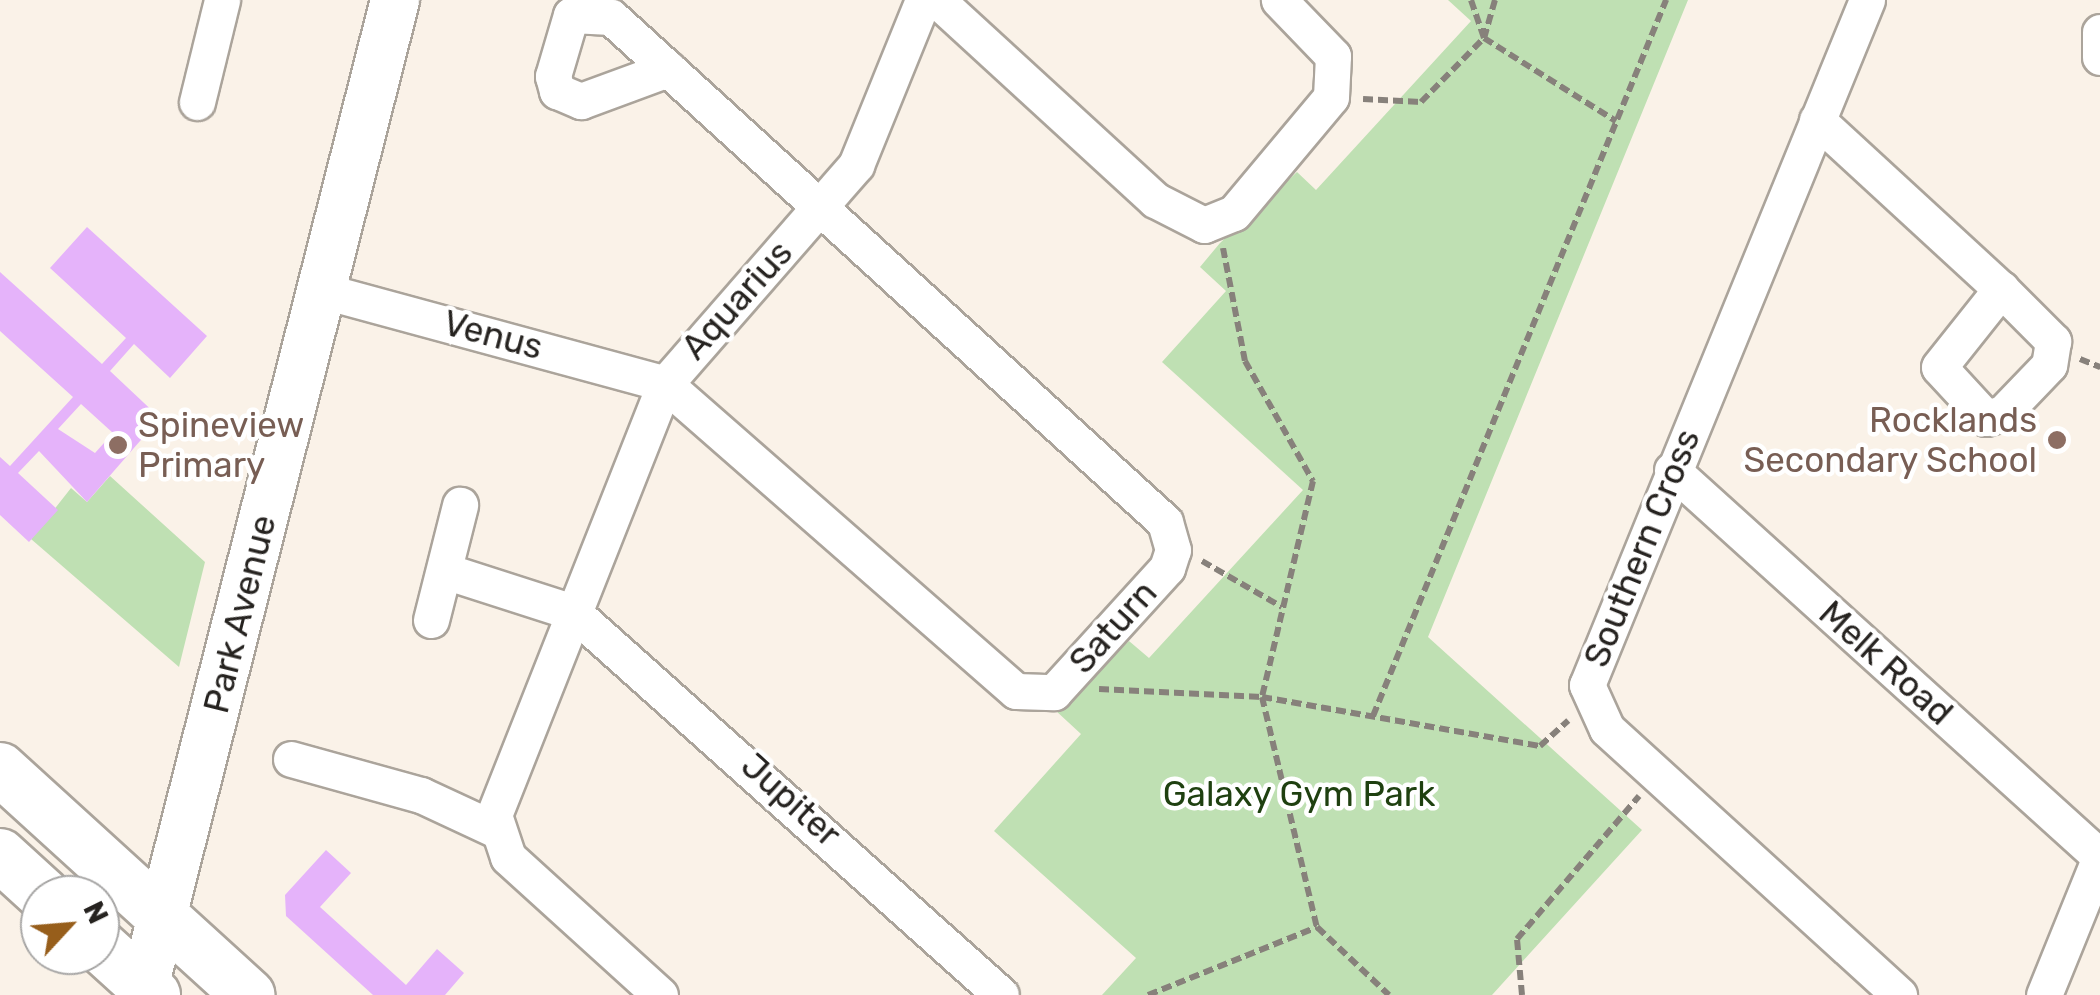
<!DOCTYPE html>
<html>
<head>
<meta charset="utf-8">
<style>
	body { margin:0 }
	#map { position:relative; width:2100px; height:995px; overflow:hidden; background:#faf2e8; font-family:Rubik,sans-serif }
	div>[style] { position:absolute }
	.green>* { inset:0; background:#bfe0b3 }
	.building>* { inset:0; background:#e5b3fa }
	.path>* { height:6px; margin-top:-3px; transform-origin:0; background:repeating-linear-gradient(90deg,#87817b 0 10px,transparent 0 15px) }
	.roads { filter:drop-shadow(2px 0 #aba49b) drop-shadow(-2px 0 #aba49b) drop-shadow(0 2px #aba49b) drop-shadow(0 -2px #aba49b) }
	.street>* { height:35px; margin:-17.5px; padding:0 17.5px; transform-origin:17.5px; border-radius:17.5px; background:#fff }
	.secondary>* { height:48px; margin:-24px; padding:0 24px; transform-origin:24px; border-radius:24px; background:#fff }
	.primary>* { height:52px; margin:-26px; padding:0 26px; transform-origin:26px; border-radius:26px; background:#fff }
	.dots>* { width:28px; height:28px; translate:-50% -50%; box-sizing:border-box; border:5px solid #fff; border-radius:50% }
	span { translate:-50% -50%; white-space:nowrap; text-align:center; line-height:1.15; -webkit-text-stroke:9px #fff; paint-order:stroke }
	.street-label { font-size:35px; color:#262320 }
	.education-label { font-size:35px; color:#785e54 }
	.right { translate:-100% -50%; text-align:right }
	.left { translate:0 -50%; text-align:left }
	.park-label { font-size:35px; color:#1f4010 }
	.north { position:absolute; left:20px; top:875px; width:100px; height:100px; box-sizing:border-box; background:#fff; border:2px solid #a8a7a6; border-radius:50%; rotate:64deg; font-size:28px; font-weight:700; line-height:40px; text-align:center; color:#262320 }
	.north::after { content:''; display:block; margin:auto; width:35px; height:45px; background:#975e1b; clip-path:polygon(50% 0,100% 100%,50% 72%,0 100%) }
</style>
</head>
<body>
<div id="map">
	<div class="green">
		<i style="clip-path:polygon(1448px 0,1688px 0,1428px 637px,1642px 830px,1492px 995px,1102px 995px,1136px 958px,994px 831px,1081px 734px,1055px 710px,1129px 641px,1149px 658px,1303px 490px,1162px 362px,1226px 291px,1200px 267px,1220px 243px,1297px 172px,1316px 190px,1471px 21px)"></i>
		<i style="clip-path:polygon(110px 476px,205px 562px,179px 667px,31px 539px,71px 488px,87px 502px)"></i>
	</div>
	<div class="building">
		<i style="clip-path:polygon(evenodd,87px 227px,207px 336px,170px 378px,134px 344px,110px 371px,160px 418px,87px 502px,39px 451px,18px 473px,58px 510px,29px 542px,0 515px,0 457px,10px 466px,73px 397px,0 331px,0 272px,102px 364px,126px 338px,50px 268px,87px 227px,81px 404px,113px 433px,95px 453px,58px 429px,81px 404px)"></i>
		<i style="clip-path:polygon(326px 850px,351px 873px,320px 907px,406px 985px,437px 949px,464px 973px,445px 995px,373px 995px,286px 916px,285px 895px)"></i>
	</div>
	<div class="path">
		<i style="left:1495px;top:0;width:40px;rotate:106deg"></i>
		<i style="left:1484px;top:38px;width:156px;rotate:32.2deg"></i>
		<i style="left:1363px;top:99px;width:58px;rotate:3deg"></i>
		<i style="left:1421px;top:102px;width:90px;rotate:-45.5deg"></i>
		<i style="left:1484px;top:38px;width:40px;rotate:-108.9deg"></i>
		<i style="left:1223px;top:248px;width:115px;rotate:79deg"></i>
		<i style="left:1245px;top:361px;width:138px;rotate:60.5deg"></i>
		<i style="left:1313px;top:481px;width:222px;rotate:103.3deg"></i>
		<i style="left:1262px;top:697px;width:236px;rotate:76.6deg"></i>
		<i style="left:2080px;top:359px;width:22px;rotate:22deg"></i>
		<i style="left:1202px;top:561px;width:92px;rotate:29.9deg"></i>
		<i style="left:1099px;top:689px;width:163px;rotate:2.8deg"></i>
		<i style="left:1262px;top:697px;width:282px;rotate:10deg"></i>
		<i style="left:1540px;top:746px;width:38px;rotate:-42deg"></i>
		<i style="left:1373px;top:716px;width:774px;rotate:-67.74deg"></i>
		<i style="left:1148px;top:995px;width:182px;rotate:-21.9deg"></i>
		<i style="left:1317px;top:927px;width:99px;rotate:43.4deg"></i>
		<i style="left:1522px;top:995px;width:56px;rotate:-95.1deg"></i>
		<i style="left:1517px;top:939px;width:188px;rotate:-49.5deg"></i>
	</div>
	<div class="roads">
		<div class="street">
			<i style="left:937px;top:0;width:296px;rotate:42.5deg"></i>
			<i style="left:1155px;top:200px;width:55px;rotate:27deg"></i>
			<i style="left:1204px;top:225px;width:32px;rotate:-22deg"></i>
			<i style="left:1234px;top:213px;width:151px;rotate:-50.1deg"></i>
			<i style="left:1331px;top:97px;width:41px;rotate:-87.2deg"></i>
			<i style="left:1333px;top:56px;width:78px;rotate:-134deg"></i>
			<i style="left:1867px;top:0;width:740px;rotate:112.23deg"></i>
			<i style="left:1587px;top:685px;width:48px;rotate:65.6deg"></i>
			<i style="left:1607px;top:729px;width:395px;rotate:42.3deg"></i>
			<i style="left:2100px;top:32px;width:25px;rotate:90deg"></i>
			<i style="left:197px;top:102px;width:105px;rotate:-76.2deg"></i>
			<i style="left:1817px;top:120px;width:250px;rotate:42.6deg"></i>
			<i style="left:2001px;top:289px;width:74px;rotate:45deg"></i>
			<i style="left:2053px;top:341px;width:24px;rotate:99deg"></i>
			<i style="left:2049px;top:365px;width:66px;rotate:133.8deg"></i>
			<i style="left:2003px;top:413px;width:18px;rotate:164deg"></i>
			<i style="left:1986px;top:418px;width:69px;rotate:-132.7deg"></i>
			<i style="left:1939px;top:367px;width:100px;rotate:-51.5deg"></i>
			<i style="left:320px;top:290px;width:358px;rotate:15.2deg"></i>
			<i style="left:665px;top:384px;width:466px;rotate:41.2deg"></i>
			<i style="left:1016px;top:691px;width:38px;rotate:2deg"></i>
			<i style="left:1054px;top:692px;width:168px;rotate:-47.7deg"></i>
			<i style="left:1167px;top:568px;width:19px;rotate:-72deg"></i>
			<i style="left:1173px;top:550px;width:29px;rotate:-106deg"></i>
			<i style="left:1165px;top:522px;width:750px;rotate:-137.65deg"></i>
			<i style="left:611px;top:17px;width:40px;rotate:-177.1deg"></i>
			<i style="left:571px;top:15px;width:64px;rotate:106.4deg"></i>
			<i style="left:553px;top:76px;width:16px;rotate:75deg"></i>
			<i style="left:557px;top:91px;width:26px;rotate:23deg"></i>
			<i style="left:581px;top:101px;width:93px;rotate:-20.2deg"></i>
			<i style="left:1672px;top:470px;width:577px;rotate:42.12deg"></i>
			<i style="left:445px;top:571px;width:134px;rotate:17.8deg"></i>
			<i style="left:573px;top:612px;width:574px;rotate:41.82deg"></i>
			<i style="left:431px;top:620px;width:119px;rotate:-75.8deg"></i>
			<i style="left:291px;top:759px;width:135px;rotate:15.5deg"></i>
			<i style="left:421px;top:795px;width:81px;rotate:25deg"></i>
			<i style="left:660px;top:995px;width:205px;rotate:-137.8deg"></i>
			<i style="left:508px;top:857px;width:44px;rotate:-108.4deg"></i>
			<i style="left:494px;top:815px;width:464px;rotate:-68.4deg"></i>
			<i style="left:665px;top:384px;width:291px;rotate:-48.9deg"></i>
			<i style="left:856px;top:165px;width:178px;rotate:-67.9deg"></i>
			<i style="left:2044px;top:995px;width:149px;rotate:-67.9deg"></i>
		</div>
		<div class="secondary">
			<i style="left:142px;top:995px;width:1027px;rotate:-75.73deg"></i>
		</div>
		<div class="primary">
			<i style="left:0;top:769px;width:336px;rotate:42.3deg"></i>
			<i style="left:0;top:855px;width:59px;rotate:42.3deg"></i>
			<i style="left:100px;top:946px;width:73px;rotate:42.2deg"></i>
		</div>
	</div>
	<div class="dots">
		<i style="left:2057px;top:440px;background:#8d6e63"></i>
		<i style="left:118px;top:445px;background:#8d6e63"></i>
	</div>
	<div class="street-label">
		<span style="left:737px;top:300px;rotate:-48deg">Aquarius</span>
		<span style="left:493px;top:335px;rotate:15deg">Venus</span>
		<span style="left:1642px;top:548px;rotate:-68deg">Southern Cross</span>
		<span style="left:240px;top:614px;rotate:-76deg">Park Avenue</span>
		<span style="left:1113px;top:627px;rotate:-48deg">Saturn</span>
		<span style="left:1886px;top:663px;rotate:42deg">Melk Road</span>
		<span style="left:791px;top:800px;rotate:42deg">Jupiter</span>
	</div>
	<div class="education-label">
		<span class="right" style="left:2037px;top:440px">Rocklands<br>Secondary School</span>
		<span class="left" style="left:138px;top:445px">Spineview<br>Primary</span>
	</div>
	<div class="park-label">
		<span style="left:1299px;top:794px">Galaxy Gym Park</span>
	</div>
	<div class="north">N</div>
</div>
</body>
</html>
